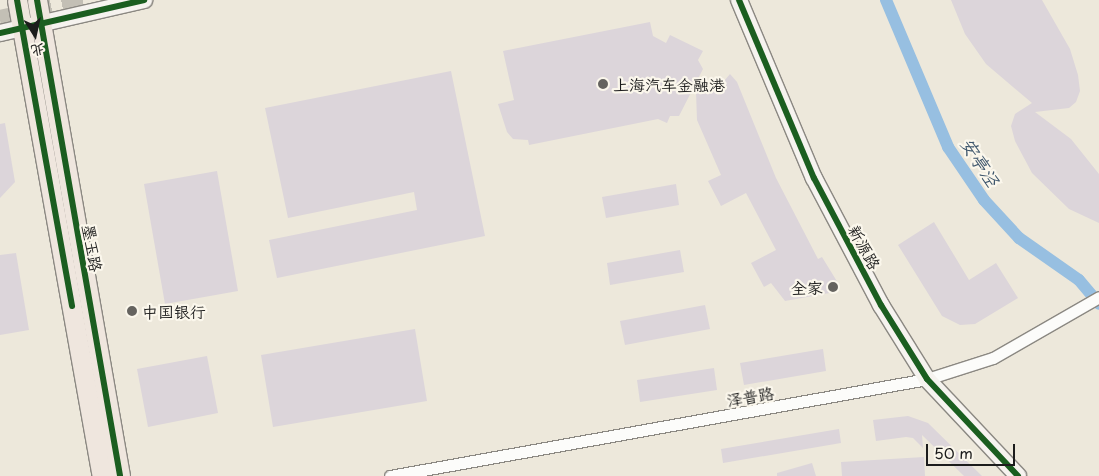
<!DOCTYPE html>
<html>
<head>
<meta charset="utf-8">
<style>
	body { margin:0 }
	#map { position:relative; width:1099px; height:476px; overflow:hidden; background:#ede8db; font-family:"Playpen Sans","LXGW WenKai TC",sans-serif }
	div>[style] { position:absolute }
	.canal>* { height:12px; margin:-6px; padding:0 6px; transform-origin:6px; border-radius:6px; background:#97bfe1 }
	.building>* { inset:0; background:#dcd5da }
	.highway-tunnel>* { height:21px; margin-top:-10.5px; transform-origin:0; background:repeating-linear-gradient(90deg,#c3bfb5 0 21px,transparent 0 32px) }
	.roads { filter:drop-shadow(1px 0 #8b8882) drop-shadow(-1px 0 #8b8882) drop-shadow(0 1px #8b8882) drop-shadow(0 -1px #8b8882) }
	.street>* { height:11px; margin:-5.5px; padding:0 5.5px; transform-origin:5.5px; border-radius:5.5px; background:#fcfcfa }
	.secondary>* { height:16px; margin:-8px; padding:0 8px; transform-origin:8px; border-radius:8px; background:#f6f3ef }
	.primary>* { height:19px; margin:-9.5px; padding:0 9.5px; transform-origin:9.5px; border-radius:9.5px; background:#efe6de }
	.cycleway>* { height:6px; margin:-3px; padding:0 3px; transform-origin:3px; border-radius:3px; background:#1b5e20 }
	.dots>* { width:14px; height:14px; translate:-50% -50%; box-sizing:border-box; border:2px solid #fbf7ec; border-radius:50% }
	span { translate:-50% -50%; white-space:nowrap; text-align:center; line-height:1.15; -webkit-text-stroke:4.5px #fbf7ec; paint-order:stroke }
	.poi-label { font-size:16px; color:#1c1c1c }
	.left { translate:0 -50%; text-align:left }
	.right { translate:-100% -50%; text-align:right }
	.street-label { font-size:16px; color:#1c1c1c }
	.water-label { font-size:18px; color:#3e566c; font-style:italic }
	.north { position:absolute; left:10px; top:10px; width:50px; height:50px; -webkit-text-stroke:4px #fbf7ec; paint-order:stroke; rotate:170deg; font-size:14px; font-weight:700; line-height:20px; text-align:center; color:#1c1c1c }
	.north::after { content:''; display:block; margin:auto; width:18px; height:22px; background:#1c1c1c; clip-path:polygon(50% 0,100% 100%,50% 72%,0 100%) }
	.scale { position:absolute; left:926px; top:444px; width:89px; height:22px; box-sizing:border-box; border:2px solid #1c1c1c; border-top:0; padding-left:6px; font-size:15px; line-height:18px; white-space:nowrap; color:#1c1c1c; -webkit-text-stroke:4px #fbf7ec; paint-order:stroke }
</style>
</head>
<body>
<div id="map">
	<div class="canal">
		<i style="left:886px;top:0;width:160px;rotate:67.1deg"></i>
		<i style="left:948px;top:147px;width:64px;rotate:55.8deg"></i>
		<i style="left:984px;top:200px;width:52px;rotate:47.4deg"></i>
		<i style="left:1019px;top:238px;width:73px;rotate:35deg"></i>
		<i style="left:1079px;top:280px;width:31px;rotate:50deg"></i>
	</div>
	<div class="building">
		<i style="clip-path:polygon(951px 0,1042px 0,1070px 49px,1078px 75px,1080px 91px,1076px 102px,1069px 108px,1035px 112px,1071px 139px,1099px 174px,1099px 223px,1069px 209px,1032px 173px,1015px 141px,1011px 126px,1015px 114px,1032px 103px,986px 64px,965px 34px)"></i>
		<i style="clip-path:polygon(650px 22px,653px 36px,666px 43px,670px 35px,703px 51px,698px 60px,703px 69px,679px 116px,670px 116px,667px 123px,658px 119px,529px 145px,528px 140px,513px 139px,507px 132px,498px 104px,514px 100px,503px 51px)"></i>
		<i style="clip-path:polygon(451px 71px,485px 236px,277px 278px,269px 240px,417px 210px,414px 192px,288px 218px,265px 108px)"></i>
		<i style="clip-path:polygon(730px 74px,737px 82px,776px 178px,818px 259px,822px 257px,838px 283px,835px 292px,785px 301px,771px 283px,764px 287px,751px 263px,776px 250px,746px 193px,721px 206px,708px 181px,721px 175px,697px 120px,696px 92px,719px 87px)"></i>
		<i style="clip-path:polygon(5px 123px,15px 182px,0 198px,0 124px)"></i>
		<i style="clip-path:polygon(217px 171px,238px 291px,165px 304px,144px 184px)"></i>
		<i style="clip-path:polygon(676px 184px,679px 205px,606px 218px,602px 197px)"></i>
		<i style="clip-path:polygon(934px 222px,969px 280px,996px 263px,1018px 298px,975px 324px,960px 325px,942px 316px,898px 245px)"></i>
		<i style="clip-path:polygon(680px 250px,684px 272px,610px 285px,607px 263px)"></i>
		<i style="clip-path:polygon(16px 253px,29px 330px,0 335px,0 255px)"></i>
		<i style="clip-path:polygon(705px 305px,710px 329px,625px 345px,620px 321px)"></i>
		<i style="clip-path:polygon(415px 329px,427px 401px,273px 427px,261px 355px)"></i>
		<i style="clip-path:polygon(823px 349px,826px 371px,744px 385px,740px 363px)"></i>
		<i style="clip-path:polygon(207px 356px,218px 413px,148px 427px,137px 369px)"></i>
		<i style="clip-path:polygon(714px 368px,717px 390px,640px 402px,637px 380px)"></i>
		<i style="clip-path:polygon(908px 416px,928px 423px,982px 476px,964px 476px,922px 435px,923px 448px,913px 438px,906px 437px,876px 441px,873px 420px)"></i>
		<i style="clip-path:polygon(839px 429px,841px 443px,723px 463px,721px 449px)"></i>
		<i style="clip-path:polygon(924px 457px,925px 476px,842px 476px,841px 462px)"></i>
		<i style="clip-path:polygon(812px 463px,816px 476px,777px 476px,777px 473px)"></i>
	</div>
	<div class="highway-tunnel">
		<i style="left:0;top:20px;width:92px;rotate:-12.5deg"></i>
	</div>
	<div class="roads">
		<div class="street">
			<i style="left:390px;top:476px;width:546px;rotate:-10.24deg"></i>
			<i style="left:927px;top:379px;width:69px;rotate:-17.7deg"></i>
			<i style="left:993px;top:358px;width:122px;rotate:-29.9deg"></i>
		</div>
		<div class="secondary">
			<i style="left:739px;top:0;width:193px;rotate:67.2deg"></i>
			<i style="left:814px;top:178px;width:144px;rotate:62.2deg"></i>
			<i style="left:881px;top:305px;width:87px;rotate:58.1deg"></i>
			<i style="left:927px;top:379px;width:133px;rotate:46.8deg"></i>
			<i style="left:0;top:33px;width:148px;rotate:-12.9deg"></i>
		</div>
		<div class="primary">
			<i style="left:17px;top:0;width:484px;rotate:79.9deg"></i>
			<i style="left:37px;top:0;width:483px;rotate:80.1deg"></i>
		</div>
	</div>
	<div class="cycleway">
		<i style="left:17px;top:0;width:311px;rotate:79.8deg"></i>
		<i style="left:37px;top:0;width:483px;rotate:80.1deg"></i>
		<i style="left:739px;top:0;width:193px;rotate:67.2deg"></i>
		<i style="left:814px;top:178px;width:144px;rotate:62.2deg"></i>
		<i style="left:881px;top:305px;width:87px;rotate:58.1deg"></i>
		<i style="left:927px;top:379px;width:133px;rotate:46.8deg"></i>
		<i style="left:0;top:33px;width:148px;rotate:-12.9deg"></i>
	</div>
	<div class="dots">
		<i style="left:603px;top:84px;background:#65635f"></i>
		<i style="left:833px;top:287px;background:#65635f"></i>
		<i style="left:132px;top:311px;background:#65635f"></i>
	</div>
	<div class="poi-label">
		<span class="left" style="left:613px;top:84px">上海汽车金融港</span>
		<span class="right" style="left:823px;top:287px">全家</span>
		<span class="left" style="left:142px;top:311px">中国银行</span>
	</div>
	<div class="street-label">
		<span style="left:865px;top:247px;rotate:61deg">新源路</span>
		<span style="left:93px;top:248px;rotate:80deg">墨玉路</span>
		<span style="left:750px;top:396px;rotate:-10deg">泽普路</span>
	</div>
	<div class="water-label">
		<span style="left:980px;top:162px;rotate:57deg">安亭泾</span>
	</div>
	<div class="north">北</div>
	<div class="scale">50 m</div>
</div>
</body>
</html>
